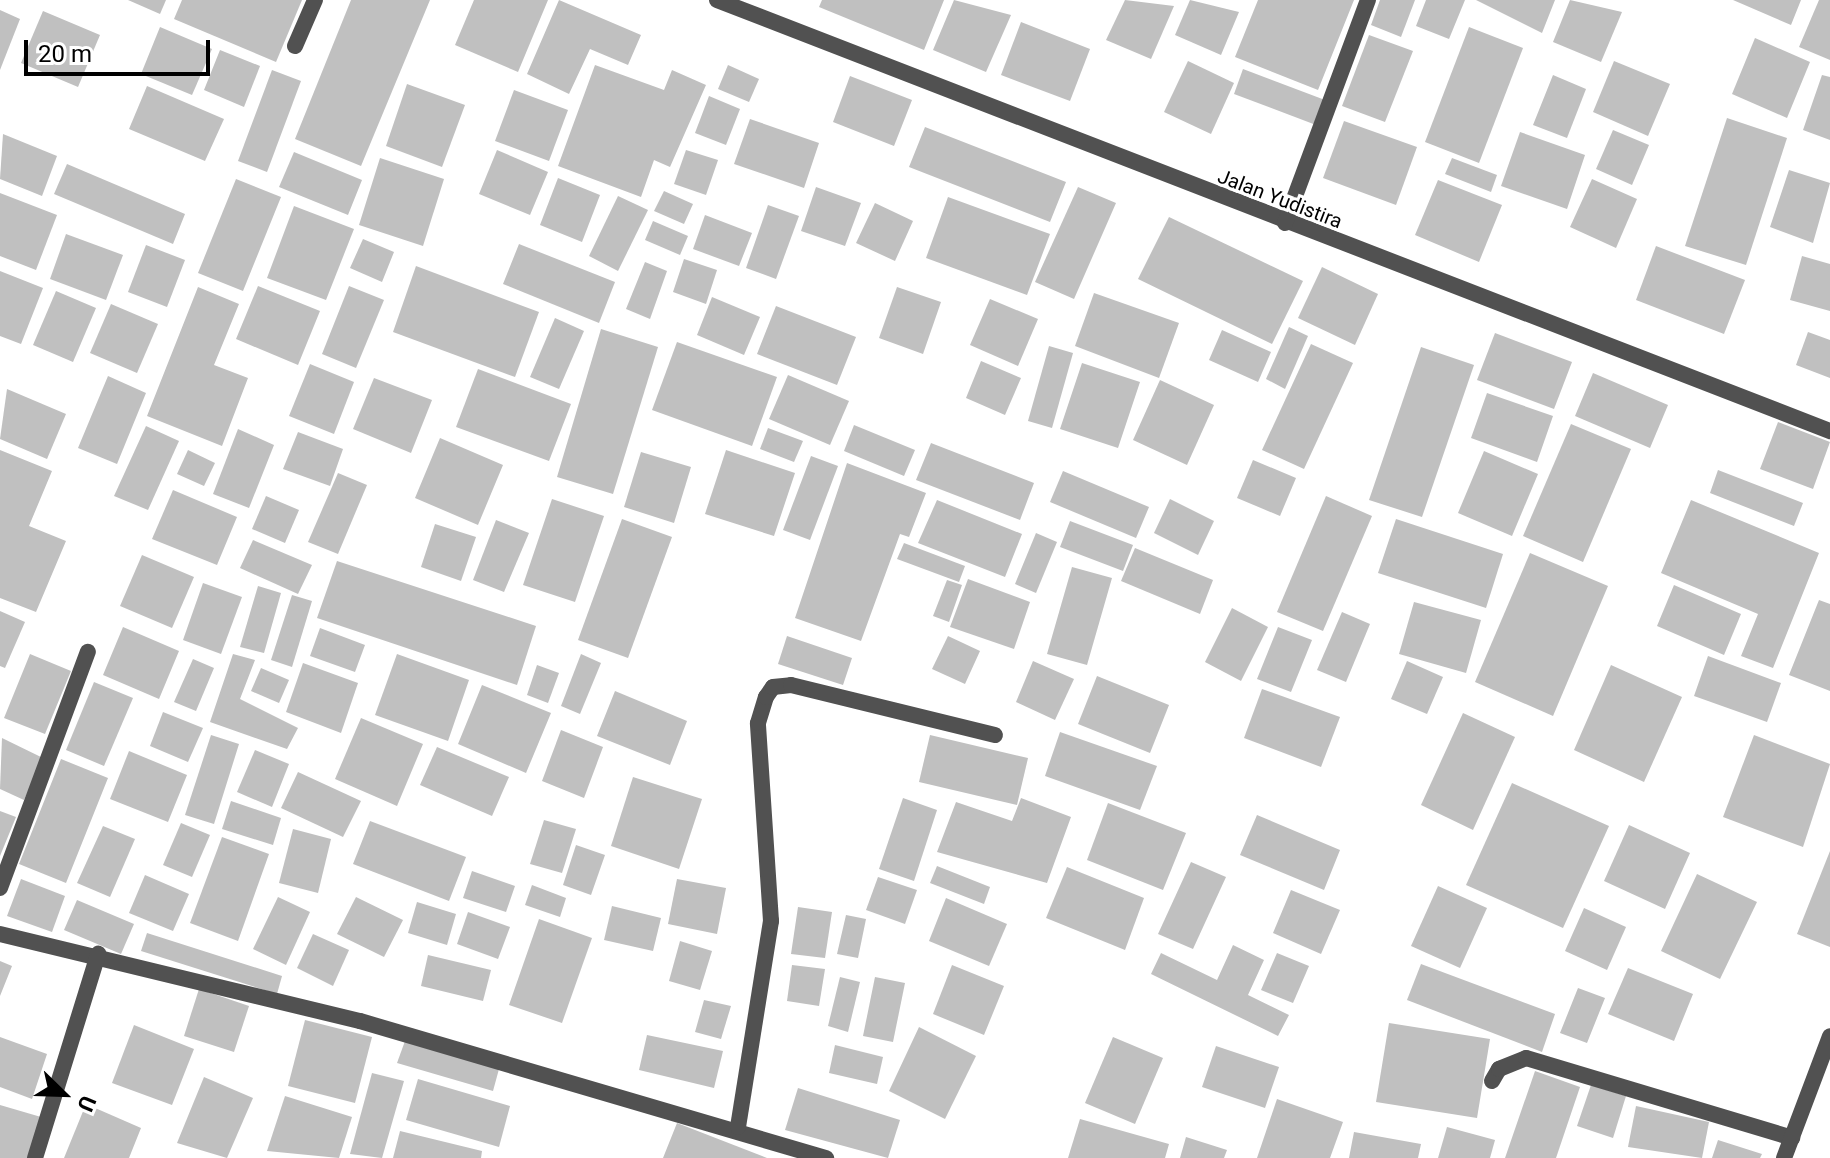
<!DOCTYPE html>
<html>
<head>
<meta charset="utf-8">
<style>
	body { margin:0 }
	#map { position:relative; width:1830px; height:1158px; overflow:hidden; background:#fff; font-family:Roboto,sans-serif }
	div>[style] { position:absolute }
	.building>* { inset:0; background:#c0c0c0 }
	.minor>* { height:16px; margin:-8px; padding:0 8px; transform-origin:8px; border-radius:8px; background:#515151 }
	span { translate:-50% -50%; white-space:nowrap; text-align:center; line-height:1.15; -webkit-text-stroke:6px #fff; paint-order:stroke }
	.street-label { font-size:20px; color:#000 }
	.north { position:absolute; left:24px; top:1054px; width:80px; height:80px; -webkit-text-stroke:6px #fff; paint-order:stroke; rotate:113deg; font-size:22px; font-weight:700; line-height:32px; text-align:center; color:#000 }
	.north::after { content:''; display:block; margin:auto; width:28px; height:36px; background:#000; clip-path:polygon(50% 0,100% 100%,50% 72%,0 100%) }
	.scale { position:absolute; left:24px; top:40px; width:186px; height:36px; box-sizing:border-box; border:4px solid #000; border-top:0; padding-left:10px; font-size:24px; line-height:28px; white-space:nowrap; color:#000; -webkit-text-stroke:6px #fff; paint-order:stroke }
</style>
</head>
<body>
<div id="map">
	<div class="building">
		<i style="clip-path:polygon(128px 0,166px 0,160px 14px)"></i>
		<i style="clip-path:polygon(182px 0,302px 0,276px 62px,174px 19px)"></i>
		<i style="clip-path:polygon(351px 0,430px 0,361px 166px,295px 139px)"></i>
		<i style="clip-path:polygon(474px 0,548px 0,518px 72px,455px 45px)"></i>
		<i style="clip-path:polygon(559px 0,641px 35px,628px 65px,590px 49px,569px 94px,527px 74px)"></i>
		<i style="clip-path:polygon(822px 0,944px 0,924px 50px,819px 7px)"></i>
		<i style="clip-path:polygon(954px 0,1011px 15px,986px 72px,933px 50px)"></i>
		<i style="clip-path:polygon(1125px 0,1174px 6px,1151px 59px,1106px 40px)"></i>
		<i style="clip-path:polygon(1190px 0,1239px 12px,1221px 55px,1175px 35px)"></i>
		<i style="clip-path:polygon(1258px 0,1354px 0,1318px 90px,1235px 57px)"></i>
		<i style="clip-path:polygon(1380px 0,1415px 0,1401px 37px,1371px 25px)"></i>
		<i style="clip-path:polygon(1426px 0,1465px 0,1449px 39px,1416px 26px)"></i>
		<i style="clip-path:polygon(1476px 0,1555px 0,1542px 33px)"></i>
		<i style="clip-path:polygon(1570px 0,1622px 12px,1601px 62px,1553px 42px)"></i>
		<i style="clip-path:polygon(1733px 0,1801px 0,1791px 25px)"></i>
		<i style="clip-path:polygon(1819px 0,1830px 0,1830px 60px,1799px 47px)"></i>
		<i style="clip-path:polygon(0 10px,20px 19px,0 70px)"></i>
		<i style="clip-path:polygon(43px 11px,100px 35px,78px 87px,21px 63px)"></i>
		<i style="clip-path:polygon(1021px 22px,1090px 49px,1070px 101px,1001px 75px)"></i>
		<i style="clip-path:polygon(160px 27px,212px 49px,192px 95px,141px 74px)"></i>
		<i style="clip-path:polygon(1469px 27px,1523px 48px,1479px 163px,1425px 142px)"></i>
		<i style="clip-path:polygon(1369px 35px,1413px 51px,1385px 122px,1342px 106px)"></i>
		<i style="clip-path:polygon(1755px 38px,1810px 62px,1787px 118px,1732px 94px)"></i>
		<i style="clip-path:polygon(220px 50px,260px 66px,244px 107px,204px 90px)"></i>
		<i style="clip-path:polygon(1188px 61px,1234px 83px,1211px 134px,1164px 112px)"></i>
		<i style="clip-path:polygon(1614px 61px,1670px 84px,1648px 136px,1593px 112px)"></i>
		<i style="clip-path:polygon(595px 65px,664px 90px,672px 70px,706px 85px,670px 167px,654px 160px,641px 197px,558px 166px)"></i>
		<i style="clip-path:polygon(728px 65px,759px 79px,749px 102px,718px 89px)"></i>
		<i style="clip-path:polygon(1243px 69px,1325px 100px,1316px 125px,1234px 94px)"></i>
		<i style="clip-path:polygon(272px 70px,301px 81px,267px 172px,238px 161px)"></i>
		<i style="clip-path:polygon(1553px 75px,1586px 89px,1567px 138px,1533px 125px)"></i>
		<i style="clip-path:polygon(1822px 75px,1830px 77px,1830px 140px,1803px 130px)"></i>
		<i style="clip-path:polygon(850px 76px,912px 100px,894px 146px,833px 122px)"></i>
		<i style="clip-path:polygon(407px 84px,465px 105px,442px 167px,386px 146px)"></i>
		<i style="clip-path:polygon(147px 86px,224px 119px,205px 161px,129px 129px)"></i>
		<i style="clip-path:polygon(514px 90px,568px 110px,549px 161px,495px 141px)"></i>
		<i style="clip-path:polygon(709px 96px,740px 109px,726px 145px,695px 133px)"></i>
		<i style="clip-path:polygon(1727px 118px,1787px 138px,1746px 265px,1685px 246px)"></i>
		<i style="clip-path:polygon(750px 119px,819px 143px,804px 188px,734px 164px)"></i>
		<i style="clip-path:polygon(1344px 121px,1417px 147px,1396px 205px,1323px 178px)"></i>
		<i style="clip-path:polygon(925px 127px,1066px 182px,1050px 222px,909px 167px)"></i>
		<i style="clip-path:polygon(1613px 130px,1649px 145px,1632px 185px,1596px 169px)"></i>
		<i style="clip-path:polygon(1520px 132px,1585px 155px,1567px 209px,1501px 186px)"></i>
		<i style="clip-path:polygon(3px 134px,57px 156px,42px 196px,0 179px)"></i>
		<i style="clip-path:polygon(497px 150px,548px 172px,530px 215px,479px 194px)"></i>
		<i style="clip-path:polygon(686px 150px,718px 160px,706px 195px,674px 184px)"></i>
		<i style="clip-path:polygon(294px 152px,362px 180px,348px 215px,279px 187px)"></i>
		<i style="clip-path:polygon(380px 158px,444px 179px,423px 246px,359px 225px)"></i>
		<i style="clip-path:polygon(1452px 158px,1497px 175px,1491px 192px,1445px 174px)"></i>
		<i style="clip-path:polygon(67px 164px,185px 214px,173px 244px,54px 194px)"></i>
		<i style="clip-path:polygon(1789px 170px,1830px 183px,1813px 243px,1770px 227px)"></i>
		<i style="clip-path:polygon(558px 178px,600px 195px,582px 242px,540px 225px)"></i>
		<i style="clip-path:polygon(236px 179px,281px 197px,243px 291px,198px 273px)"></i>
		<i style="clip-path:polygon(1592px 179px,1637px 199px,1616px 248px,1570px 227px)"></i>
		<i style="clip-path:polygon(1438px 180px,1502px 205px,1479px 262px,1415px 235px)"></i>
		<i style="clip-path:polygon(816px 187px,861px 203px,845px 246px,801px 231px)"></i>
		<i style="clip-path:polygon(1078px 187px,1116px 203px,1074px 299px,1035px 282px)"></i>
		<i style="clip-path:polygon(664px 191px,693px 204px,684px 224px,654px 211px)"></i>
		<i style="clip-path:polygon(0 193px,57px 215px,36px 270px,0 256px)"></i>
		<i style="clip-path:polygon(618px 196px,648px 210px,618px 271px,589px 256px)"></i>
		<i style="clip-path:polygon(948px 197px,1050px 234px,1027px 295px,926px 258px)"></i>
		<i style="clip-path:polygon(875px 203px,913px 221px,895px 261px,856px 243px)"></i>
		<i style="clip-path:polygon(768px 205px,799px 216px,776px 279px,746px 268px)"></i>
		<i style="clip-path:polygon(294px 206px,354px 229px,326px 300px,267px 278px)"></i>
		<i style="clip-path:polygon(705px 215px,752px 233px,739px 266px,693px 249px)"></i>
		<i style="clip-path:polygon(1169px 217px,1303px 281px,1272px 344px,1138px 279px)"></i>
		<i style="clip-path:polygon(653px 221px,688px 236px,680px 255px,645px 240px)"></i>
		<i style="clip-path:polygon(66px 234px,123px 255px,106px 300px,50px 279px)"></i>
		<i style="clip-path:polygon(363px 239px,394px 252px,382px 282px,350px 268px)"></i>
		<i style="clip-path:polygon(519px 244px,615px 282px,599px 323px,503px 284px)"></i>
		<i style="clip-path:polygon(146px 245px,185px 260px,167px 307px,128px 292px)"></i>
		<i style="clip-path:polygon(1656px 246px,1745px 280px,1724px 334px,1636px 300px)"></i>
		<i style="clip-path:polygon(1802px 256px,1830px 264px,1830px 311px,1790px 300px)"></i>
		<i style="clip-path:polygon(684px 259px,717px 270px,706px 304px,673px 292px)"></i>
		<i style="clip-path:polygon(645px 262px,667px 271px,650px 319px,626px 309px)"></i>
		<i style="clip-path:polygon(416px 266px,539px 312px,515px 377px,393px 332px)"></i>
		<i style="clip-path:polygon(1322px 267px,1378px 294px,1355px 345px,1298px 318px)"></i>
		<i style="clip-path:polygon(0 271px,43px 288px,21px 344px,0 336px)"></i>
		<i style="clip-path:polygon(258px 286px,320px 311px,298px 365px,236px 339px)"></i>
		<i style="clip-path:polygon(349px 286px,384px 300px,356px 368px,322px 354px)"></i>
		<i style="clip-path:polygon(198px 287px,239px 304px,214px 365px,248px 378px,222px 446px,147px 416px)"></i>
		<i style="clip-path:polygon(897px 287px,941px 302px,923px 354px,879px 338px)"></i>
		<i style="clip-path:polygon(56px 291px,96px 308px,73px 362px,33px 345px)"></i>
		<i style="clip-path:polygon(1094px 293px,1179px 323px,1159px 378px,1075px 346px)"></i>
		<i style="clip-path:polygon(712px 297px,760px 317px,744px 355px,697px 335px)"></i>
		<i style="clip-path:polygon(990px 299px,1038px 319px,1018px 366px,970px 345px)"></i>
		<i style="clip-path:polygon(111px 304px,158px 324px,137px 373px,90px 353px)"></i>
		<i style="clip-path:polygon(776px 306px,856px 337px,837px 385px,757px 354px)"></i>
		<i style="clip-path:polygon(555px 318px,584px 331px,559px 389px,530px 377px)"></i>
		<i style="clip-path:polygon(1289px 327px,1308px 336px,1285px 389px,1266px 379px)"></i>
		<i style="clip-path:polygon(601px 329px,658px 347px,613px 494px,557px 477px)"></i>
		<i style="clip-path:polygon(1222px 330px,1271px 352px,1258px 382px,1209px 360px)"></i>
		<i style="clip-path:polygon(1808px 332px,1830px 340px,1830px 378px,1796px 365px)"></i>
		<i style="clip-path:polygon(1495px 333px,1572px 362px,1554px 409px,1477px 380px)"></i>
		<i style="clip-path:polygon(677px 342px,777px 377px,752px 446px,652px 410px)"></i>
		<i style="clip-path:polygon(1311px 344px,1353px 363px,1304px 469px,1262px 450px)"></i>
		<i style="clip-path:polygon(1049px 346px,1073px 353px,1052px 428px,1028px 421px)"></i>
		<i style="clip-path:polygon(1421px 347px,1474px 365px,1422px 517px,1369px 500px)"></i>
		<i style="clip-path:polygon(981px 361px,1021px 378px,1005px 415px,966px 398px)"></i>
		<i style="clip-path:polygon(1082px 363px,1140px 382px,1118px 448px,1060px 429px)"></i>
		<i style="clip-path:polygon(310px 364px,354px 382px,334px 434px,289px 416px)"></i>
		<i style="clip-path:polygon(478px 369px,571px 404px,549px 461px,456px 427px)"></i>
		<i style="clip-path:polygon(1593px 373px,1668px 405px,1650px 448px,1575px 416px)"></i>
		<i style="clip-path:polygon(788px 375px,849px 401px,830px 445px,769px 419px)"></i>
		<i style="clip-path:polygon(108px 376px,146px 393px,117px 464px,78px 448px)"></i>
		<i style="clip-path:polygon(374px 378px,432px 400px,411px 453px,353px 429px)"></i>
		<i style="clip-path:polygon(1160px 380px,1214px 405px,1187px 465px,1133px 440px)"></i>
		<i style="clip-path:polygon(7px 389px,66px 414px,47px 459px,0 439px)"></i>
		<i style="clip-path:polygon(1487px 393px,1553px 416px,1537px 462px,1471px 438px)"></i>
		<i style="clip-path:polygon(1778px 422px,1830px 442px,1813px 489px,1760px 469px)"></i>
		<i style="clip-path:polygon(1571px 424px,1631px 449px,1583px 562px,1523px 536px)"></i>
		<i style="clip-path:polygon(854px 425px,915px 450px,904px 476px,844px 451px)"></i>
		<i style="clip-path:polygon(146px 426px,179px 441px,148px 510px,114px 496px)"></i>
		<i style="clip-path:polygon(768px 428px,803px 441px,794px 462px,760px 449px)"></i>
		<i style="clip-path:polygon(238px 429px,274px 445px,249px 508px,213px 494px)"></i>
		<i style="clip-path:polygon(298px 432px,343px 449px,330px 486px,283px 469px)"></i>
		<i style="clip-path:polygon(440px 438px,503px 465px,478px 525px,415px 498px)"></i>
		<i style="clip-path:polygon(931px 443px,1034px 483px,1020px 520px,916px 480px)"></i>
		<i style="clip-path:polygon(0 450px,52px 471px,29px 526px,66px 541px,36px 612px,0 598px)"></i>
		<i style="clip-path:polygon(188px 450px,215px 463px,204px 486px,177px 474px)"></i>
		<i style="clip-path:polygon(726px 450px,795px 473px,774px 536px,705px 514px)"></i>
		<i style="clip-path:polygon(1484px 451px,1538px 474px,1512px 536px,1458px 513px)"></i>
		<i style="clip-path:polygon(641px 452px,691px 467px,674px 523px,624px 507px)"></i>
		<i style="clip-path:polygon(811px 456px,838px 466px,810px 540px,783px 530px)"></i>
		<i style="clip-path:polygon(1253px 460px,1296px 478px,1280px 516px,1237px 498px)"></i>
		<i style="clip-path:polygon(847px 463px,926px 493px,909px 537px,900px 534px,861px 641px,795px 618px)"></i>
		<i style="clip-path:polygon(1718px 470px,1803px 503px,1794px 526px,1710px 493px)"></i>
		<i style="clip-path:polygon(1063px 471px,1149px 507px,1136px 538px,1050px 502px)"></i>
		<i style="clip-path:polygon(338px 473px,367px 485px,338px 554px,308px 542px)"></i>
		<i style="clip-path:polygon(173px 490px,237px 517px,217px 565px,152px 539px)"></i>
		<i style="clip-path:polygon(266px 496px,299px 510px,285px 543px,252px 529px)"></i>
		<i style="clip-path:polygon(1326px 496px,1372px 516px,1323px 631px,1277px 612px)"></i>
		<i style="clip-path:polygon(552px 499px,604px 516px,575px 602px,523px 585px)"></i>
		<i style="clip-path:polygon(1170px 499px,1214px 521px,1198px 555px,1154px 533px)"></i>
		<i style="clip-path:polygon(937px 500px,1022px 534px,1005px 577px,918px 543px)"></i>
		<i style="clip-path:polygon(1691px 500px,1819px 553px,1773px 668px,1741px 656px,1758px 614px,1661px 573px)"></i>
		<i style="clip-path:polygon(622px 519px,672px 537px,628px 658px,578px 640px)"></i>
		<i style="clip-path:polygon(1396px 519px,1503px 554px,1486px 608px,1378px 573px)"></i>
		<i style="clip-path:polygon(496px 520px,529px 533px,504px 592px,473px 580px)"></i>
		<i style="clip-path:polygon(1070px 521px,1133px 545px,1123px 571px,1060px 547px)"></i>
		<i style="clip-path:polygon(435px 524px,476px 537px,461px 581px,421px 567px)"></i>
		<i style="clip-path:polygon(1036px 533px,1057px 542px,1036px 593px,1015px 584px)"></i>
		<i style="clip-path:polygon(253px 540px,312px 565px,298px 594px,240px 568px)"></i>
		<i style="clip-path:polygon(904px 543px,965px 566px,959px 582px,897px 559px)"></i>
		<i style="clip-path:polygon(1135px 548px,1213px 580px,1200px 614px,1121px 581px)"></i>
		<i style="clip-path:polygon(1530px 553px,1608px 586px,1553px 716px,1475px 682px)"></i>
		<i style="clip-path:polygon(142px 555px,194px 577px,172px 628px,120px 606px)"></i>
		<i style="clip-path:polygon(337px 561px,536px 626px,517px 685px,317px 618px)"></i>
		<i style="clip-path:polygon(1072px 567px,1112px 578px,1087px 665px,1047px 654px)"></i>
		<i style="clip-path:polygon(968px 579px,1030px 602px,1014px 649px,950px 627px)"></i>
		<i style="clip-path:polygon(947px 580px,962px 585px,949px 622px,933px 616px)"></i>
		<i style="clip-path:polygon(203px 583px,242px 597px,221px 654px,183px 640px)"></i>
		<i style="clip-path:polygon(1674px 585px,1741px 614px,1724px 655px,1657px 626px)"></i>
		<i style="clip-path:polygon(258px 586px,281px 593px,264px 653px,240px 647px)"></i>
		<i style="clip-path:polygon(292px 595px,312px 601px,292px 667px,271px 660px)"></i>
		<i style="clip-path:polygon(1819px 600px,1830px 604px,1830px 691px,1789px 675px)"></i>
		<i style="clip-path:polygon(1414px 602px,1481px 620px,1466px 673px,1399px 654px)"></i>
		<i style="clip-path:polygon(1232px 608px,1268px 627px,1241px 681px,1205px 662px)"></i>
		<i style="clip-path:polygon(0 611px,25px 622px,5px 668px,0 666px)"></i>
		<i style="clip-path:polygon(1342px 612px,1370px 624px,1346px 682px,1317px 670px)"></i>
		<i style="clip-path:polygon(123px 627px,179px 651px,159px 699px,103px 675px)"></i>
		<i style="clip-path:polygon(1278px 627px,1312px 640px,1291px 692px,1257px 679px)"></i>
		<i style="clip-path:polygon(320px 628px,365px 645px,355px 672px,310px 656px)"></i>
		<i style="clip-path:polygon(787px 636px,852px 658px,843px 685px,778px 664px)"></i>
		<i style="clip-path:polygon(948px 636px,980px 651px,965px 684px,932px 669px)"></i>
		<i style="clip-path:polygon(30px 654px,71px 671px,45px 734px,4px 718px)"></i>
		<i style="clip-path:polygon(233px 654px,255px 660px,240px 699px,298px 728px,287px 749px,210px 722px)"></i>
		<i style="clip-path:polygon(397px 654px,469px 680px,448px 741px,375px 715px)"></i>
		<i style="clip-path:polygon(581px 654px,601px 663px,580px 714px,561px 706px)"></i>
		<i style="clip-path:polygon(1708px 656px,1781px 683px,1767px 722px,1694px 696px)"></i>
		<i style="clip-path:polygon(193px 659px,214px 668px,196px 711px,174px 702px)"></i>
		<i style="clip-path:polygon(1033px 661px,1074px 679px,1055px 720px,1016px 702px)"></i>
		<i style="clip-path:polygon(1407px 661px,1443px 677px,1427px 714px,1391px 699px)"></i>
		<i style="clip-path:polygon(303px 663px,358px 683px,341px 733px,286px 712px)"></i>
		<i style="clip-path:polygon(537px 665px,559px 673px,548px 703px,527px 695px)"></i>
		<i style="clip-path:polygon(1611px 665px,1682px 697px,1644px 782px,1574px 750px)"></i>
		<i style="clip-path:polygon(261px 668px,289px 680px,279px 703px,251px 691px)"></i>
		<i style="clip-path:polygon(1097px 676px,1169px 705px,1150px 753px,1078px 724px)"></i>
		<i style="clip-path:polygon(94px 682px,133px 698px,104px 766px,66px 750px)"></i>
		<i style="clip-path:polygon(482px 685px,551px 713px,526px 773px,458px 744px)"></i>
		<i style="clip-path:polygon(1262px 689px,1340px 717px,1321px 767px,1244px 738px)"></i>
		<i style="clip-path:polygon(615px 691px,687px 721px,670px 765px,597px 736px)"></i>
		<i style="clip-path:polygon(163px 712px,203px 728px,188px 762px,150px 746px)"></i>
		<i style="clip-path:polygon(1463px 713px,1515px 737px,1473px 830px,1421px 805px)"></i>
		<i style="clip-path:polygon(361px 718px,423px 744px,397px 806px,335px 779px)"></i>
		<i style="clip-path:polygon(561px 730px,603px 747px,584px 798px,542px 781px)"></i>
		<i style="clip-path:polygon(1060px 732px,1157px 766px,1140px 810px,1045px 776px)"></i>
		<i style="clip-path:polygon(211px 735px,239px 744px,214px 824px,185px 815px)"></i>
		<i style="clip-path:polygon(930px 735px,1028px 758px,1017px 805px,919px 782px)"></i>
		<i style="clip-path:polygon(1754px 735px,1830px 764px,1803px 847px,1723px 817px)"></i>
		<i style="clip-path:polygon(2px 738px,43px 758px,24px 800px,0 789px)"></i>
		<i style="clip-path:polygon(437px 747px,509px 777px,492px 816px,420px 785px)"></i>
		<i style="clip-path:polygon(255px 750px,289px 764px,272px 807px,237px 792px)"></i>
		<i style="clip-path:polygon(129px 751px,187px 775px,168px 822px,110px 799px)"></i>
		<i style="clip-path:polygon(61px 759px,108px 778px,66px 883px,19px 864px)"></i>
		<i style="clip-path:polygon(298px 772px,361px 801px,343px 837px,281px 808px)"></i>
		<i style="clip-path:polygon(633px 777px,702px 799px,679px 869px,611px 846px)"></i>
		<i style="clip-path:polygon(1512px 783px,1609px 826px,1563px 928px,1466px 885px)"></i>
		<i style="clip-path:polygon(903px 798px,937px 810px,914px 881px,879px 869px)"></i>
		<i style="clip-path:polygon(1021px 798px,1071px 817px,1047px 883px,937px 852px,956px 802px,1012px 821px)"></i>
		<i style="clip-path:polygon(231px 801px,281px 818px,273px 845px,222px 829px)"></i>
		<i style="clip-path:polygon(1108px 803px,1186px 833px,1163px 890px,1087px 860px)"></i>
		<i style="clip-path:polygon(0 811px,16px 817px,0 856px)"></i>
		<i style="clip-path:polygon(1257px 815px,1340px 850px,1324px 890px,1240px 855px)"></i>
		<i style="clip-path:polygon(544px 820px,576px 829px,562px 873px,530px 864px)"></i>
		<i style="clip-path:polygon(370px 821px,466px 857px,449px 901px,353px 864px)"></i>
		<i style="clip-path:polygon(181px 823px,210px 835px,192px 877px,163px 865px)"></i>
		<i style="clip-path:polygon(1629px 825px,1690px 853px,1665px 909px,1604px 881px)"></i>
		<i style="clip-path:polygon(103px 826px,135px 839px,110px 897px,77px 883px)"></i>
		<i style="clip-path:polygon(293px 829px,331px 839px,318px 893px,279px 883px)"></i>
		<i style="clip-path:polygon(222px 837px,269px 854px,238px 941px,190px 923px)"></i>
		<i style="clip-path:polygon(576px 845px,605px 855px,591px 895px,563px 885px)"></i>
		<i style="clip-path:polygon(1830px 851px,1830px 947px,1797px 934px)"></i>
		<i style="clip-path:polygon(1191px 862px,1226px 877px,1193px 949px,1158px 934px)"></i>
		<i style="clip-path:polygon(937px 866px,990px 887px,984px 904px,930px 883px)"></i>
		<i style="clip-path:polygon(1067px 867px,1144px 898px,1125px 950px,1046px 918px)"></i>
		<i style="clip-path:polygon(472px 871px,515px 886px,506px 912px,463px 898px)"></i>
		<i style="clip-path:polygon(1697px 874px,1757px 902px,1720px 979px,1661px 951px)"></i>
		<i style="clip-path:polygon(145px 875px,189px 894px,173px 931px,129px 913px)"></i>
		<i style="clip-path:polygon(878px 877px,917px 890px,905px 924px,866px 910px)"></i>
		<i style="clip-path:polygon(21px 879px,65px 896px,52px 932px,7px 916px)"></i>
		<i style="clip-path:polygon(677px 879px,726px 888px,717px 934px,668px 924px)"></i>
		<i style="clip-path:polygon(532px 885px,566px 898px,560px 917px,525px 905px)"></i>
		<i style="clip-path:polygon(1438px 886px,1487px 908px,1460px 968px,1411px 946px)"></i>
		<i style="clip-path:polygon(1291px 890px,1340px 910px,1321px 954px,1273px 933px)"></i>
		<i style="clip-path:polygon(278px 897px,310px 912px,286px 965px,253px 949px)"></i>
		<i style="clip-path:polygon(356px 897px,403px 920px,384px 957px,337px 934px)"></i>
		<i style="clip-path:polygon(946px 898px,1007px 924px,989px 966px,929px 941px)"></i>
		<i style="clip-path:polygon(77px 900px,134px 924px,121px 954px,64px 930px)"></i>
		<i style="clip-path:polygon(417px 902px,456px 914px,447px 945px,408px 933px)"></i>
		<i style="clip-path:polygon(612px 906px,661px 918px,653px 951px,604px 940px)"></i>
		<i style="clip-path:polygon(798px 907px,832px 912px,825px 958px,791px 954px)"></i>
		<i style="clip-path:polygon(1584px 908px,1626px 927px,1607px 970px,1565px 951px)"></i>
		<i style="clip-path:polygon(468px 912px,510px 927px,498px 959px,457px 944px)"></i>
		<i style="clip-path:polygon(846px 915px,866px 919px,858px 958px,837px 954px)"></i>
		<i style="clip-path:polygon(539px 919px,592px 938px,562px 1023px,509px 1005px)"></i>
		<i style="clip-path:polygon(147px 933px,282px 976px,277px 994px,141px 951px)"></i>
		<i style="clip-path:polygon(313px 934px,349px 950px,333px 986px,297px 968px)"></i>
		<i style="clip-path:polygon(680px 941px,712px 951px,700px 990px,669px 981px)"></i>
		<i style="clip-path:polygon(1233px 945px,1264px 960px,1248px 995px,1289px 1015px,1278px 1036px,1151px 974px,1161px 953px,1217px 980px)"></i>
		<i style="clip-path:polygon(1277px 953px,1309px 966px,1293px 1003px,1261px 990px)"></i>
		<i style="clip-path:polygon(428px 955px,491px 970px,483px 1001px,421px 986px)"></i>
		<i style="clip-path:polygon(0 961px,12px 966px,0 996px)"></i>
		<i style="clip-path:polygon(1421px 964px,1555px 1014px,1542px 1052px,1407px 1000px)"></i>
		<i style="clip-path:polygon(792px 965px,825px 969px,819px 1006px,787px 1001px)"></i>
		<i style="clip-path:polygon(952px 965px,1004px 986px,984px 1035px,933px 1014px)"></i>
		<i style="clip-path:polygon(1628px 968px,1693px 994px,1674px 1041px,1608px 1014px)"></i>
		<i style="clip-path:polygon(840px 977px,860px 982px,848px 1032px,828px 1026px)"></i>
		<i style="clip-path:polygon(875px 977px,905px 983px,893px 1042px,863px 1036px)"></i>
		<i style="clip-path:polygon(1578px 988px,1605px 998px,1587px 1043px,1560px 1033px)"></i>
		<i style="clip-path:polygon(199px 989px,249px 1006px,234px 1052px,184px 1036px)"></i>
		<i style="clip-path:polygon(704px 1000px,731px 1006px,721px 1039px,695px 1032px)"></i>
		<i style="clip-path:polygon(305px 1020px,372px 1037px,355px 1103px,288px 1086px)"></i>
		<i style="clip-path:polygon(1389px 1023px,1490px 1039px,1477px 1118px,1376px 1102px)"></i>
		<i style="clip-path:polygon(134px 1025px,194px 1049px,172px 1105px,112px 1083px)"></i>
		<i style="clip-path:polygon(919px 1027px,976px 1056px,945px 1119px,889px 1091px)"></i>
		<i style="clip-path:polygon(647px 1035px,723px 1051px,714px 1088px,639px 1070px)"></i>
		<i style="clip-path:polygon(0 1037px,47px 1054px,32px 1099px,0 1087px)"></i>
		<i style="clip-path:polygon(1113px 1037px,1163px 1058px,1135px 1124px,1085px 1103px)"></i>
		<i style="clip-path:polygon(405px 1041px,499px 1069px,493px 1091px,397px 1063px)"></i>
		<i style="clip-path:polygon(835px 1045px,883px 1057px,877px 1084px,829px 1073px)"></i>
		<i style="clip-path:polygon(1216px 1046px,1279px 1067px,1265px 1108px,1202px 1087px)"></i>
		<i style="clip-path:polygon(1535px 1071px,1580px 1087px,1556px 1158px,1505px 1158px)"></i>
		<i style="clip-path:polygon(372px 1073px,404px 1081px,382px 1158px,350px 1154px)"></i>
		<i style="clip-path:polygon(204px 1077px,253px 1098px,227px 1158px,177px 1143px)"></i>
		<i style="clip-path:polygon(418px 1079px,510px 1106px,499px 1147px,406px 1120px)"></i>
		<i style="clip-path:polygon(1591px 1085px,1626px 1096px,1613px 1138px,1577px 1126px)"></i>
		<i style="clip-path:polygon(798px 1088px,900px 1120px,888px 1158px,785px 1130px)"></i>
		<i style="clip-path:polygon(285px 1096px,352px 1117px,339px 1158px,267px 1151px)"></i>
		<i style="clip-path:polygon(1277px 1099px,1343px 1122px,1330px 1158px,1257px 1158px)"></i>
		<i style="clip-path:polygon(86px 1104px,141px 1128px,129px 1158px,64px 1158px)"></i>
		<i style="clip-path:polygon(0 1105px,41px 1117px,29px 1158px,0 1158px)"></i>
		<i style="clip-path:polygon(1636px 1106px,1709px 1122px,1702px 1158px,1628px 1147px)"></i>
		<i style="clip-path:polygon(1080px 1119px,1169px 1144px,1165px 1158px,1068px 1158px)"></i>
		<i style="clip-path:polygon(677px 1123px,767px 1158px,663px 1158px)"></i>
		<i style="clip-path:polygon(1447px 1127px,1495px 1140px,1490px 1158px,1438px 1158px)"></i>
		<i style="clip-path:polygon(400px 1131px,482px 1151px,481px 1158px,393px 1158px)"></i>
		<i style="clip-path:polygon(1354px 1132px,1421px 1144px,1418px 1158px,1349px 1158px)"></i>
		<i style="clip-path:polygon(1186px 1137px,1227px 1150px,1224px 1158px,1180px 1158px)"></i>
		<i style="clip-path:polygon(1718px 1140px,1762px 1154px,1760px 1158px,1712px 1158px)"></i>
	</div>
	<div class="minor">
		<i style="left:717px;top:0;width:1194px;rotate:21.17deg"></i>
		<i style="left:295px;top:46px;width:50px;rotate:-66.5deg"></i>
		<i style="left:1285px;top:223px;width:238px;rotate:-69.6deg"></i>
		<i style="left:0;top:888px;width:252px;rotate:-69.6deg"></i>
		<i style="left:0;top:934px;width:370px;rotate:13.6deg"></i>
		<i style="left:360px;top:1021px;width:486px;rotate:16.4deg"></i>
		<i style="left:1492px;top:1081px;width:14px;rotate:-60deg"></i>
		<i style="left:1499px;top:1069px;width:29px;rotate:-22deg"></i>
		<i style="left:1526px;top:1058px;width:278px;rotate:16.7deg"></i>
		<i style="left:738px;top:1127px;width:209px;rotate:-80.9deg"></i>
		<i style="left:771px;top:921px;width:198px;rotate:-93.8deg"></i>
		<i style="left:758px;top:723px;width:27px;rotate:-73deg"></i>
		<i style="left:766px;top:697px;width:12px;rotate:-55deg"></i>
		<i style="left:773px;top:687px;width:18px;rotate:-6deg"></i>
		<i style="left:791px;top:685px;width:210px;rotate:13.8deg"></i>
		<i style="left:35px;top:1158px;width:214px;rotate:-72.8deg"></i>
		<i style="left:1784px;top:1158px;width:130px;rotate:-69.3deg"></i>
	</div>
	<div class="street-label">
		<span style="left:1280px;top:199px;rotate:21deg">Jalan Yudistira</span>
	</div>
	<div class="north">U</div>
	<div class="scale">20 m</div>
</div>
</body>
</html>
